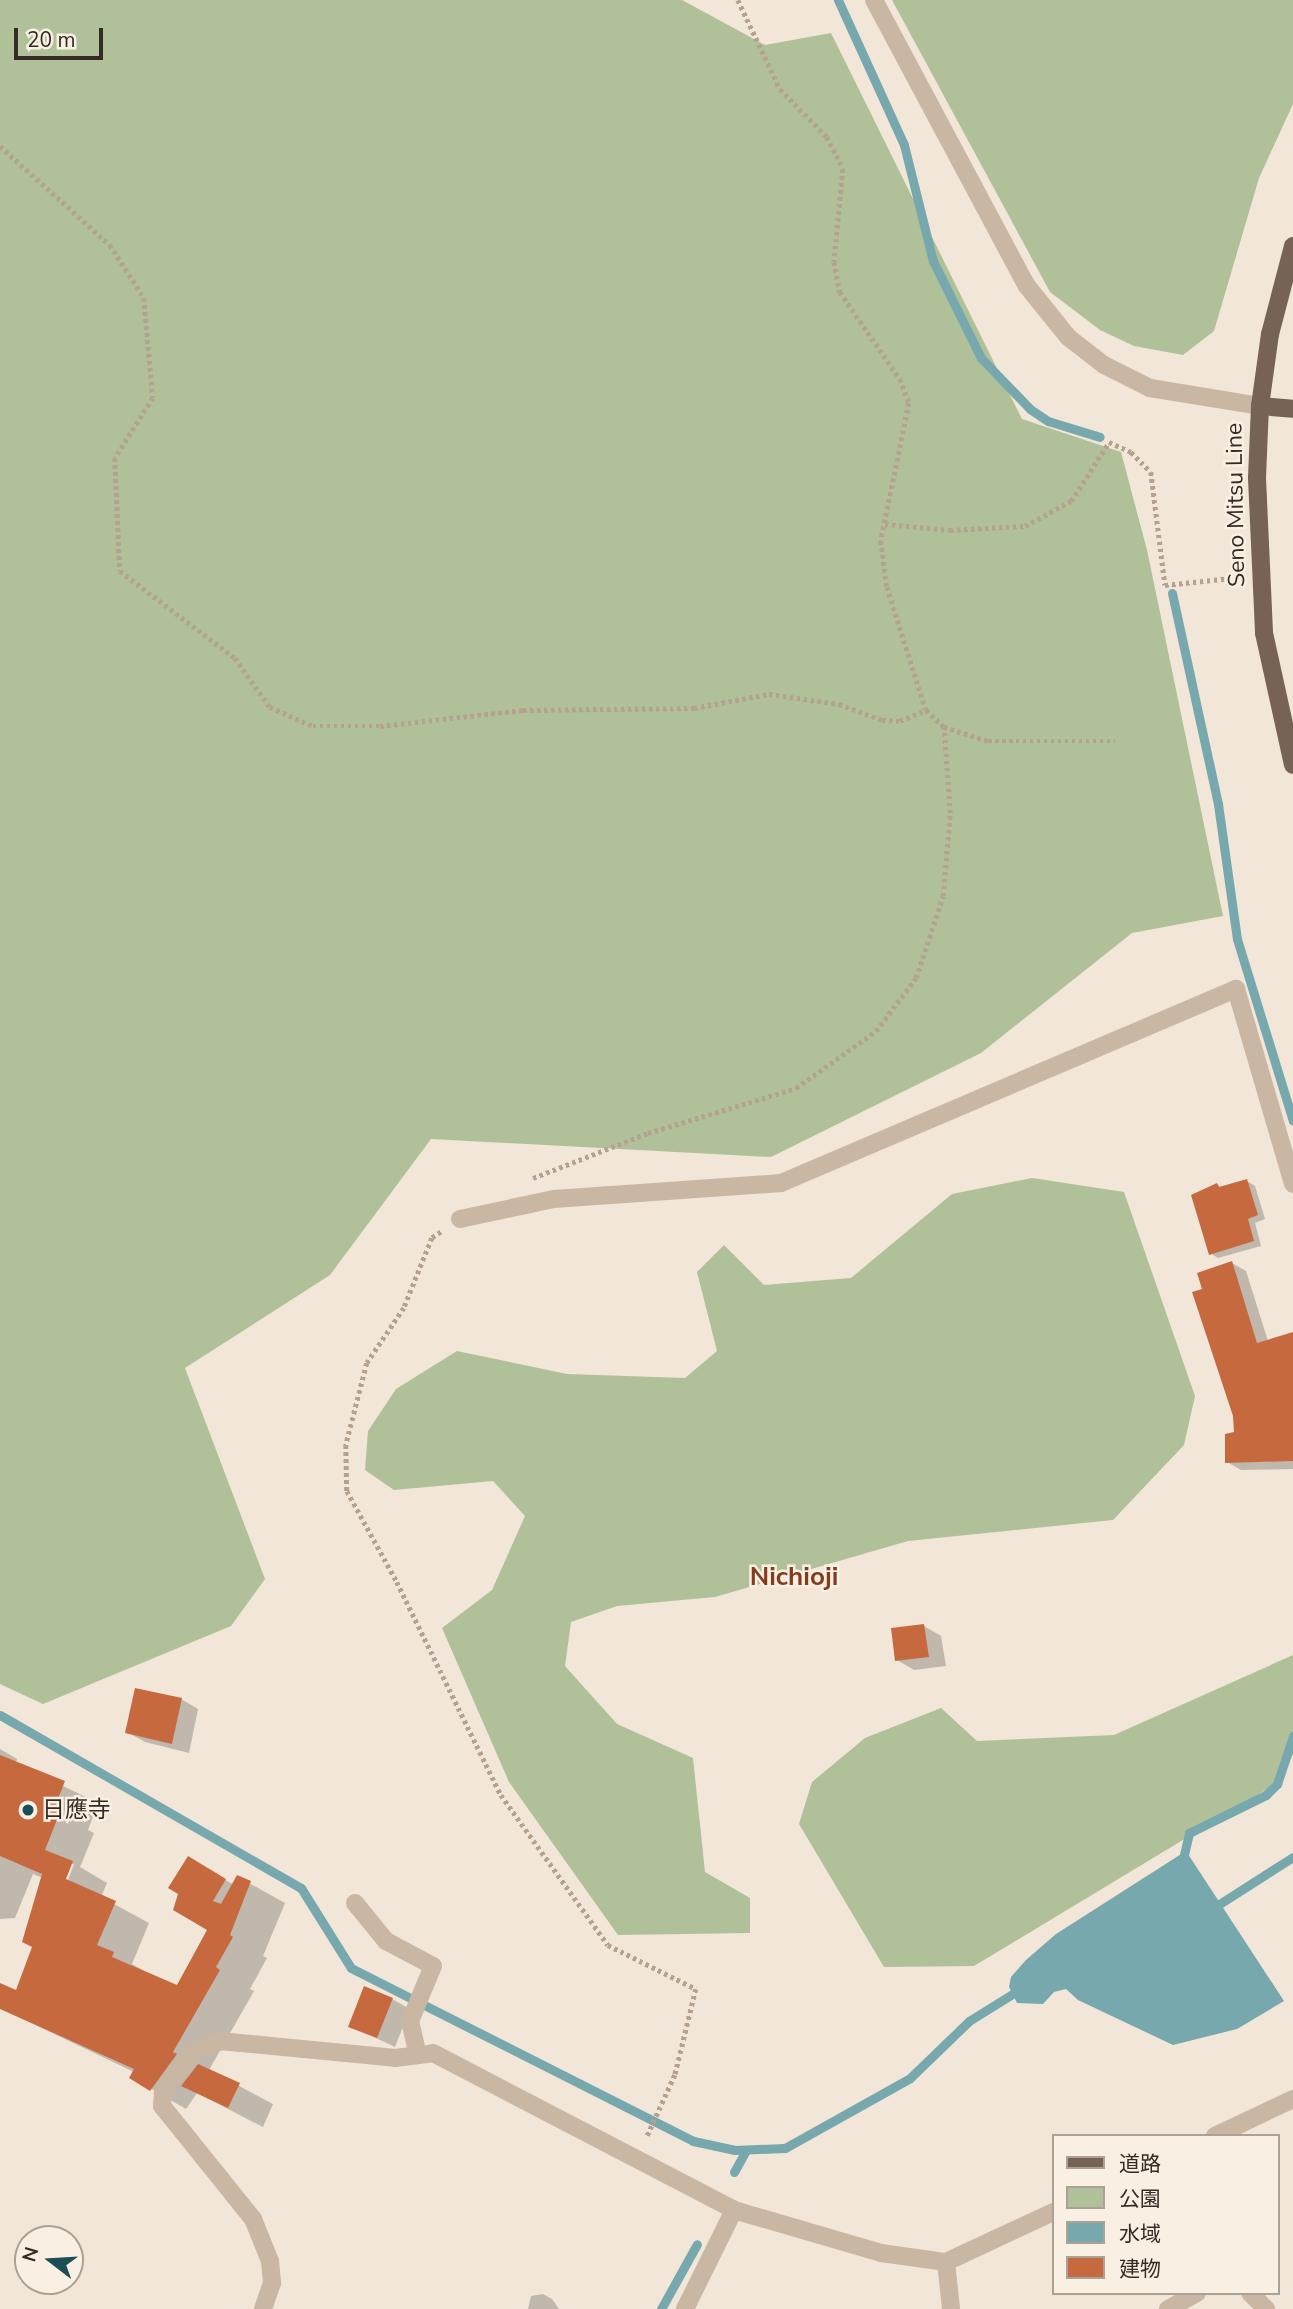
<!DOCTYPE html>
<html>
<head>
<meta charset="utf-8">
<style>
	body { margin:0 }
	#map { position:relative; width:1293px; height:2309px; overflow:hidden; background:#f1e6d7; font-family:"Nunito Sans","Noto Sans JP",sans-serif }
	div>[style] { position:absolute }
	.green>* { inset:0; background:#b0c098 }
	.water>* { inset:0; background:#76a8ae }
	.shadow>* { inset:0; background:#0003 }
	.stream>* { height:9px; margin:-4.5px; padding:0 4.5px; transform-origin:4.5px; border-radius:4.5px; background:#76a8ae }
	.building>* { inset:0; background:#c7693f }
	.path>* { height:4.5px; margin-top:-2.25px; transform-origin:0; background:repeating-linear-gradient(90deg,#b4a18e 0 3.5px,transparent 0 7px) }
	.minor>* { height:18px; margin:-9px; padding:0 9px; transform-origin:9px; border-radius:9px; background:#c9b7a3 }
	.major>* { height:18px; margin:-9px; padding:0 9px; transform-origin:9px; border-radius:9px; background:#766356 }
	.dots>* { width:19px; height:19px; translate:-50% -50%; box-sizing:border-box; border:4px solid #f9f0e3; border-radius:50% }
	span { translate:-50% -50%; white-space:nowrap; text-align:center; line-height:1.15; -webkit-text-stroke:5px #f9f0e3; paint-order:stroke }
	.street-label { font-size:23px; color:#342b25 }
	.poi-label { font-size:23px; color:#342b25 }
	.left { translate:0 -50%; text-align:left }
	.quarter-label { font-size:26px; color:#833c1e; font-weight:700 }
	.legend { position:absolute; left:1052px; top:2134px; width:228px; height:161px; box-sizing:border-box; background:#f9f0e3; border:2px solid #aaa197; margin:0; padding:9px 12px; list-style:none; font-size:21px; color:#342b25 }
	.legend li { display:flex; align-items:center; gap:14px; height:35px }
	.legend b { width:35px; border:2px solid #aaa197 }
	.north { position:absolute; left:14px; top:2225px; width:70px; height:70px; box-sizing:border-box; background:#f9f0e3; border:2px solid #aaa197; border-radius:50%; rotate:287deg; font-size:19px; font-weight:700; line-height:28px; text-align:center; color:#342b25 }
	.north::after { content:''; display:block; margin:auto; width:24px; height:32px; background:#1b4e55; clip-path:polygon(50% 0,100% 100%,50% 72%,0 100%) }
	.scale { position:absolute; left:14px; top:28px; width:89px; height:32px; box-sizing:border-box; border:4px solid #342b25; border-top:0; padding-left:9px; font-size:21px; line-height:24px; white-space:nowrap; color:#342b25; -webkit-text-stroke:5px #f9f0e3; paint-order:stroke }
</style>
</head>
<body>
<div id="map">
	<div class="green">
		<i style="clip-path:polygon(0 0,682px 0,765px 45px,831px 33px,1022px 419px,1121px 452px,1147px 550px,1223px 916px,1132px 933px,981px 1053px,771px 1157px,431px 1139px,330px 1275px,185px 1368px,265px 1579px,231px 1626px,43px 1704px,0 1684px)"></i>
		<i style="clip-path:polygon(892px 0,1293px 0,1293px 104px,1259px 178px,1214px 331px,1183px 355px,1134px 346px,1100px 330px,1050px 292px)"></i>
		<i style="clip-path:polygon(1032px 1178px,1124px 1192px,1195px 1396px,1184px 1445px,1113px 1520px,908px 1541px,715px 1597px,617px 1606px,571px 1622px,565px 1666px,617px 1724px,693px 1758px,705px 1872px,750px 1898px,750px 1933px,618px 1935px,509px 1782px,442px 1628px,492px 1590px,525px 1516px,493px 1481px,394px 1490px,365px 1470px,368px 1431px,396px 1389px,457px 1351px,567px 1374px,685px 1378px,717px 1351px,697px 1272px,724px 1245px,764px 1285px,851px 1278px,952px 1194px)"></i>
		<i style="clip-path:polygon(1293px 1655px,1293px 1755px,1269px 1788px,974px 1966px,884px 1967px,799px 1824px,812px 1782px,865px 1738px,941px 1708px,977px 1741px,1114px 1735px)"></i>
	</div>
	<div class="water">
		<i style="clip-path:polygon(1186px 1851px,1284px 2001px,1237px 2029px,1173px 2045px,1078px 2000px,1066px 1989px,1054px 1992px,1043px 2004px,1017px 2003px,1009px 1987px,1011px 1977px,1026px 1960px,1056px 1934px)"></i>
	</div>
	<div class="shadow">
		<i style="clip-path:polygon(1247px 1181px,1255px 1186px,1265px 1219px,1255px 1223px,1261px 1246px,1218px 1258px,1210px 1253px,1217px 1185px,1222px 1188px)"></i>
		<i style="clip-path:polygon(1232px 1263px,1246px 1271px,1268px 1341px,1293px 1334px,1293px 1469px,1241px 1470px,1227px 1462px,1236px 1433px,1234px 1416px,1204px 1290px)"></i>
		<i style="clip-path:polygon(924px 1626px,941px 1636px,946px 1666px,914px 1670px,897px 1660px)"></i>
		<i style="clip-path:polygon(181px 1699px,198px 1709px,189px 1753px,145px 1742px,127px 1732px)"></i>
		<i style="clip-path:polygon(evenodd,0 1749px,17px 1759px,16px 1763px,98px 1803px,88px 1830px,94px 1833px,80px 1867px,107px 1883px,101px 1897px,149px 1923px,132px 1964px,148px 1973px,177px 1987px,209px 1930px,188px 1858px,234px 1885px,238px 1877px,285px 1903px,263px 1956px,267px 1958px,250px 1989px,254px 1991px,209px 2070px,273px 2104px,263px 2127px,197px 2093px,186px 2109px,131px 2077px,134px 2072px,0 2008px,0 2002px,17px 1992px,34px 1947px,43px 1878px,33px 1874px,15px 1918px,0 1919px,0 1749px,70px 1864px,74px 1864px,65px 1888px,61px 1886px,70px 1864px)"></i>
		<i style="clip-path:polygon(392px 1999px,410px 2009px,395px 2047px,350px 2026px)"></i>
		<i style="clip-path:polygon(543px 2294px,552px 2299px,559px 2309px,528px 2309px,531px 2296px)"></i>
	</div>
	<div class="stream">
		<i style="left:838px;top:0;width:159px;rotate:65.5deg"></i>
		<i style="left:904px;top:145px;width:120px;rotate:76deg"></i>
		<i style="left:933px;top:261px;width:108px;rotate:63.7deg"></i>
		<i style="left:981px;top:358px;width:71px;rotate:46.1deg"></i>
		<i style="left:1030px;top:409px;width:22px;rotate:34deg"></i>
		<i style="left:1048px;top:421px;width:54px;rotate:17.1deg"></i>
		<i style="left:1172px;top:593px;width:216px;rotate:77.7deg"></i>
		<i style="left:1218px;top:804px;width:136px;rotate:82deg"></i>
		<i style="left:1237px;top:939px;width:190px;rotate:72.9deg"></i>
		<i style="left:0;top:1715px;width:347px;rotate:29.9deg"></i>
		<i style="left:301px;top:1888px;width:94px;rotate:58deg"></i>
		<i style="left:351px;top:1968px;width:383px;rotate:26.8deg"></i>
		<i style="left:693px;top:2141px;width:43px;rotate:12.1deg"></i>
		<i style="left:735px;top:2150px;width:50px;rotate:-2.3deg"></i>
		<i style="left:785px;top:2148px;width:143px;rotate:-29.2deg"></i>
		<i style="left:910px;top:2078px;width:82px;rotate:-44deg"></i>
		<i style="left:969px;top:2021px;width:62px;rotate:-31.9deg"></i>
		<i style="left:1183px;top:1859px;width:27px;rotate:-77deg"></i>
		<i style="left:1189px;top:1833px;width:86px;rotate:-26.3deg"></i>
		<i style="left:1266px;top:1795px;width:16px;rotate:-45deg"></i>
		<i style="left:1277px;top:1784px;width:51px;rotate:-71.6deg"></i>
		<i style="left:1210px;top:1910px;width:98px;rotate:-32.6deg"></i>
		<i style="left:734px;top:2172px;width:25px;rotate:-61deg"></i>
		<i style="left:661px;top:2309px;width:74px;rotate:-61deg"></i>
	</div>
	<div class="building">
		<i style="clip-path:polygon(1247px 1179px,1258px 1215px,1248px 1219px,1254px 1241px,1209px 1255px,1191px 1195px,1217px 1183px,1219px 1187px)"></i>
		<i style="clip-path:polygon(1232px 1261px,1257px 1343px,1293px 1332px,1293px 1461px,1225px 1463px,1225px 1434px,1234px 1432px,1233px 1416px,1192px 1292px,1202px 1289px,1197px 1273px)"></i>
		<i style="clip-path:polygon(924px 1624px,929px 1657px,895px 1661px,891px 1628px)"></i>
		<i style="clip-path:polygon(135px 1688px,182px 1698px,172px 1744px,125px 1733px)"></i>
		<i style="clip-path:polygon(0 1755px,65px 1781px,54px 1809px,60px 1812px,45px 1850px,73px 1861px,66px 1879px,116px 1901px,97px 1945px,114px 1952px,112px 1957px,177px 1985px,207px 1930px,173px 1910px,178px 1894px,168px 1888px,188px 1856px,226px 1879px,213px 1901px,221px 1904px,237px 1875px,251px 1881px,230px 1935px,233px 1937px,216px 1967px,220px 1970px,173px 2052px,177px 2054px,150px 2091px,129px 2078px,134px 2069px,0 2009px,0 1983px,16px 1990px,32px 1947px,22px 1942px,42px 1874px,0 1856px)"></i>
		<i style="clip-path:polygon(364px 1986px,393px 1998px,377px 2038px,348px 2027px)"></i>
		<i style="clip-path:polygon(198px 2064px,240px 2083px,228px 2108px,181px 2086px)"></i>
	</div>
	<div class="path">
		<i style="left:738px;top:0;width:98px;rotate:64.7deg"></i>
		<i style="left:780px;top:89px;width:67px;rotate:45.6deg"></i>
		<i style="left:827px;top:137px;width:36px;rotate:63deg"></i>
		<i style="left:843px;top:169px;width:93px;rotate:95.5deg"></i>
		<i style="left:834px;top:262px;width:31px;rotate:79deg"></i>
		<i style="left:840px;top:292px;width:106px;rotate:55.4deg"></i>
		<i style="left:900px;top:379px;width:26px;rotate:69deg"></i>
		<i style="left:909px;top:403px;width:141px;rotate:101.5deg"></i>
		<i style="left:881px;top:541px;width:46px;rotate:82.6deg"></i>
		<i style="left:887px;top:587px;width:129px;rotate:72.4deg"></i>
		<i style="left:926px;top:710px;width:25px;rotate:43deg"></i>
		<i style="left:944px;top:727px;width:46px;rotate:17.7deg"></i>
		<i style="left:988px;top:741px;width:127px"></i>
		<i style="left:0;top:146px;width:148px;rotate:42deg"></i>
		<i style="left:110px;top:245px;width:63px;rotate:57.3deg"></i>
		<i style="left:144px;top:298px;width:100px;rotate:84.9deg"></i>
		<i style="left:153px;top:398px;width:71px;rotate:122.3deg"></i>
		<i style="left:115px;top:458px;width:113px;rotate:87.5deg"></i>
		<i style="left:120px;top:571px;width:144px;rotate:37.1deg"></i>
		<i style="left:235px;top:658px;width:60px;rotate:54.5deg"></i>
		<i style="left:270px;top:707px;width:47px;rotate:23.8deg"></i>
		<i style="left:313px;top:726px;width:67px"></i>
		<i style="left:380px;top:726px;width:144px;rotate:-6.4deg"></i>
		<i style="left:523px;top:710px;width:171px;rotate:-0.7deg"></i>
		<i style="left:694px;top:708px;width:76px;rotate:-10.6deg"></i>
		<i style="left:769px;top:694px;width:71px;rotate:8.1deg"></i>
		<i style="left:839px;top:704px;width:46px;rotate:20.4deg"></i>
		<i style="left:882px;top:720px;width:18px;rotate:3deg"></i>
		<i style="left:900px;top:721px;width:28px;rotate:-23deg"></i>
		<i style="left:885px;top:524px;width:65px;rotate:5.3deg"></i>
		<i style="left:950px;top:530px;width:75px;rotate:-3.1deg"></i>
		<i style="left:1025px;top:526px;width:52px;rotate:-28.5deg"></i>
		<i style="left:1071px;top:501px;width:70px;rotate:-57.2deg"></i>
		<i style="left:1109px;top:442px;width:24px;rotate:24deg"></i>
		<i style="left:1131px;top:452px;width:28px;rotate:45deg"></i>
		<i style="left:1151px;top:472px;width:114px;rotate:82.9deg"></i>
		<i style="left:1165px;top:585px;width:76px;rotate:-6deg"></i>
		<i style="left:533px;top:1178px;width:123px;rotate:-21.4deg"></i>
		<i style="left:648px;top:1133px;width:155px;rotate:-16.9deg"></i>
		<i style="left:796px;top:1088px;width:98px;rotate:-35.5deg"></i>
		<i style="left:876px;top:1031px;width:66px;rotate:-53deg"></i>
		<i style="left:916px;top:978px;width:86px;rotate:-71.8deg"></i>
		<i style="left:943px;top:896px;width:83px;rotate:-85.2deg"></i>
		<i style="left:950px;top:813px;width:86px;rotate:-94deg"></i>
		<i style="left:441px;top:1232px;width:11px;rotate:146deg"></i>
		<i style="left:432px;top:1238px;width:75px;rotate:111.8deg"></i>
		<i style="left:404px;top:1308px;width:66px;rotate:123.9deg"></i>
		<i style="left:367px;top:1363px;width:85px;rotate:104.4deg"></i>
		<i style="left:346px;top:1445px;width:46px;rotate:88.8deg"></i>
		<i style="left:347px;top:1491px;width:104px;rotate:61.2deg"></i>
		<i style="left:397px;top:1582px;width:237px;rotate:64deg"></i>
		<i style="left:501px;top:1795px;width:184px;rotate:54.5deg"></i>
		<i style="left:608px;top:1945px;width:98px;rotate:26.6deg"></i>
		<i style="left:696px;top:1989px;width:89px;rotate:103.7deg"></i>
		<i style="left:675px;top:2075px;width:70px;rotate:114.4deg"></i>
	</div>
	<div class="minor">
		<i style="left:874px;top:0;width:324px;rotate:61.9deg"></i>
		<i style="left:1027px;top:286px;width:65px;rotate:51.2deg"></i>
		<i style="left:1068px;top:337px;width:46px;rotate:37.9deg"></i>
		<i style="left:1104px;top:365px;width:51px;rotate:26.6deg"></i>
		<i style="left:1150px;top:388px;width:111px;rotate:9.3deg"></i>
		<i style="left:460px;top:1219px;width:96px;rotate:-12deg"></i>
		<i style="left:554px;top:1199px;width:228px;rotate:-4deg"></i>
		<i style="left:781px;top:1183px;width:495px;rotate:-23.1deg"></i>
		<i style="left:1236px;top:989px;width:203px;rotate:73.7deg"></i>
		<i style="left:355px;top:1903px;width:49px;rotate:50.8deg"></i>
		<i style="left:386px;top:1941px;width:53px;rotate:28deg"></i>
		<i style="left:433px;top:1966px;width:60px;rotate:112.7deg"></i>
		<i style="left:410px;top:2021px;width:35px;rotate:77deg"></i>
		<i style="left:1215px;top:2136px;width:86px;rotate:-25.4deg"></i>
		<i style="left:946px;top:2262px;width:47px;rotate:83.9deg"></i>
		<i style="left:1250px;top:2293px;width:23px;rotate:45deg"></i>
		<i style="left:263px;top:2309px;width:28px;rotate:-71deg"></i>
		<i style="left:272px;top:2283px;width:22px;rotate:-95deg"></i>
		<i style="left:270px;top:2261px;width:45px;rotate:-112deg"></i>
		<i style="left:253px;top:2219px;width:145px;rotate:-128.8deg"></i>
		<i style="left:162px;top:2106px;width:14px;rotate:-86deg"></i>
		<i style="left:163px;top:2092px;width:49px;rotate:-54.1deg"></i>
		<i style="left:192px;top:2052px;width:30px;rotate:-21deg"></i>
		<i style="left:220px;top:2041px;width:176px;rotate:5.5deg"></i>
		<i style="left:395px;top:2058px;width:38px;rotate:-7deg"></i>
		<i style="left:433px;top:2053px;width:339px;rotate:27.5deg"></i>
		<i style="left:734px;top:2210px;width:153px;rotate:16.3deg"></i>
		<i style="left:881px;top:2253px;width:66px;rotate:7.9deg"></i>
		<i style="left:946px;top:2262px;width:118px;rotate:-25deg"></i>
		<i style="left:685px;top:2309px;width:110px;rotate:-63.7deg"></i>
		<i style="left:1168px;top:2309px;width:33px;rotate:-29deg"></i>
	</div>
	<div class="major">
		<i style="left:1293px;top:246px;width:91px;rotate:104.6deg"></i>
		<i style="left:1270px;top:334px;width:73px;rotate:97.9deg"></i>
		<i style="left:1260px;top:406px;width:72px;rotate:92.4deg"></i>
		<i style="left:1257px;top:478px;width:155px;rotate:87.4deg"></i>
		<i style="left:1264px;top:633px;width:135px;rotate:77.6deg"></i>
		<i style="left:1260px;top:406px;width:33px;rotate:5deg"></i>
	</div>
	<div class="dots">
		<i style="left:28px;top:1810px;background:#1b4e55"></i>
	</div>
	<div class="street-label">
		<span style="left:1236px;top:505px;rotate:-91deg">Seno Mitsu Line</span>
	</div>
	<div class="poi-label">
		<span class="left" style="left:42px;top:1810px">日應寺</span>
	</div>
	<div class="quarter-label">
		<span style="left:794px;top:1577px">Nichioji</span>
	</div>
	<ul class="legend">
	<li><b style="height:9px;background:#766356"></b>道路</li>
	<li><b style="height:19px;background:#b0c098"></b>公園</li>
	<li><b style="height:19px;background:#76a8ae"></b>水域</li>
	<li><b style="height:19px;background:#c7693f"></b>建物</li>
	</ul>
	<div class="north">N</div>
	<div class="scale">20 m</div>
</div>
</body>
</html>
